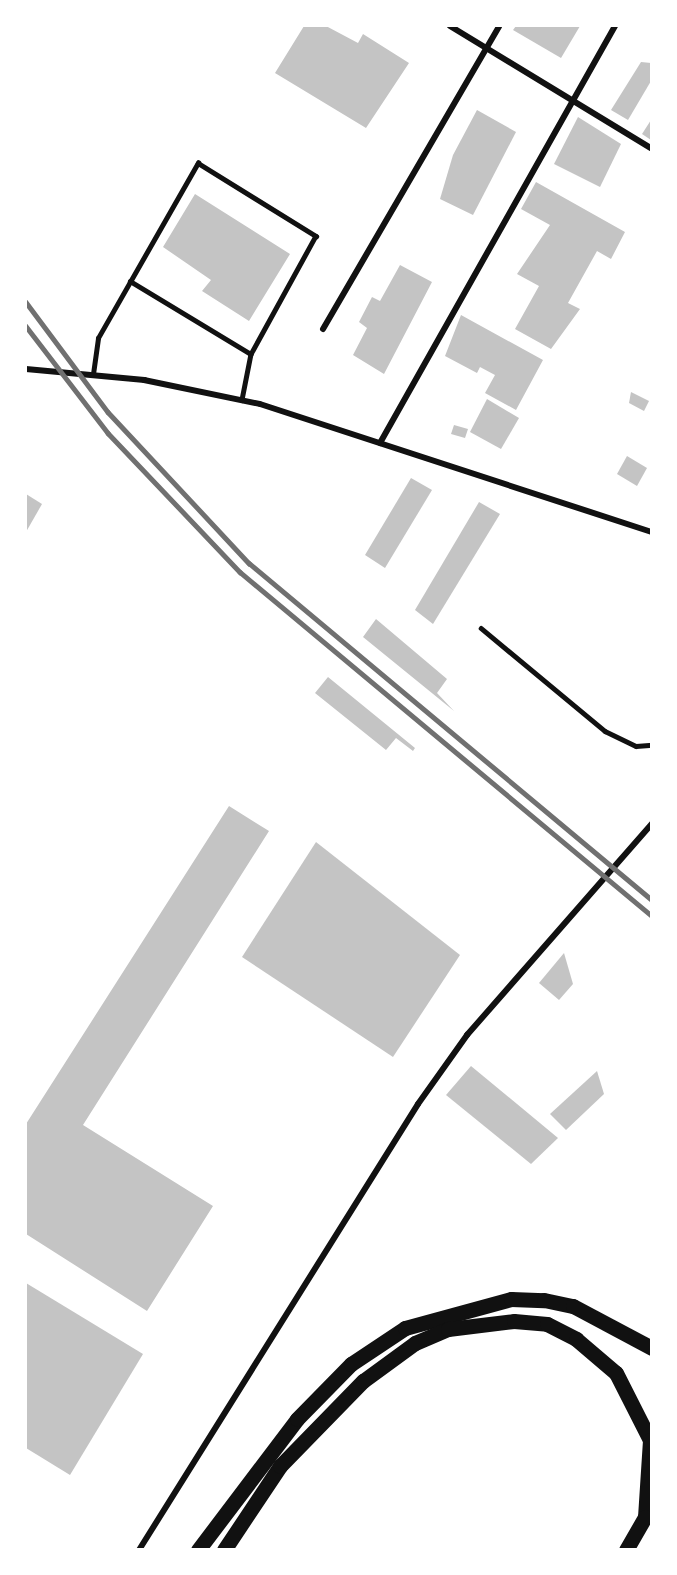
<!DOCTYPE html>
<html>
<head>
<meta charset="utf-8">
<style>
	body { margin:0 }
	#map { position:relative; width:677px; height:1575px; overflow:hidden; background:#fff; font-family:Montserrat,sans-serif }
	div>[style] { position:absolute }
	.building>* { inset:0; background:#c4c4c4 }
	.service>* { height:4.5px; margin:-2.25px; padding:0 2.25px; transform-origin:2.25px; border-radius:2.25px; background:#111 }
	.minor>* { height:6px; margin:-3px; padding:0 3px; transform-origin:3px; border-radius:3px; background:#111 }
	.primary>* { height:15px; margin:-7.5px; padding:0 7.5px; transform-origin:7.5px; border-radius:7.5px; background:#111 }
	.rail>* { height:4.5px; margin:-2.25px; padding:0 2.25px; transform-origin:2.25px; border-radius:2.25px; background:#707070 }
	span { translate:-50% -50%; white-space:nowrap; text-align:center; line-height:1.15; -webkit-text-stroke:5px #fff; paint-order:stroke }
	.frame { position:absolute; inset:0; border:27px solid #fff; pointer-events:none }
</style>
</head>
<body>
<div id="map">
	<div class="building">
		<i style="clip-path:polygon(304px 26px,326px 26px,358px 43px,363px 34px,409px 63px,366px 128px,275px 73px)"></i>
		<i style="clip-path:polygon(516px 26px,580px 26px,561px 58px,513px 30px)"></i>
		<i style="clip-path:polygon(641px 62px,651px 63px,651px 81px,628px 120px,611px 110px)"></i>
		<i style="clip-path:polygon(477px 110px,516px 132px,473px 215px,440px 199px,453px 155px)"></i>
		<i style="clip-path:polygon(578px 117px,621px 144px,600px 187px,554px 164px)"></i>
		<i style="clip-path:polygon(651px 120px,651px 140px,642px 134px)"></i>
		<i style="clip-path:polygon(536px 182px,625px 232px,611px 259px,597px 251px,568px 303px,580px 309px,551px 349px,515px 329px,539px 286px,517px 274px,550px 225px,521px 209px)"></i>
		<i style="clip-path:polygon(195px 194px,290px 254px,249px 321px,202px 291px,211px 280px,163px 247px)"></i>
		<i style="clip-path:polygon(400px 265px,432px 282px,384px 374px,353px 355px,367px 328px,359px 322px,372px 297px,380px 301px)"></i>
		<i style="clip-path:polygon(461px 315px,543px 360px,516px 410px,485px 393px,495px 375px,480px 367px,477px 373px,445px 356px)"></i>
		<i style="clip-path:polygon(631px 392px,649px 401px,644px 411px,629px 403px)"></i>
		<i style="clip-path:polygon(487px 399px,519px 418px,501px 449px,470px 432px)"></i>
		<i style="clip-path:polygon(454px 425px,468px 429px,465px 438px,451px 434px)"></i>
		<i style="clip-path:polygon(627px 456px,647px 468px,637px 486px,617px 474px)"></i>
		<i style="clip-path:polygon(411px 478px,432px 490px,385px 568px,365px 555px)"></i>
		<i style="clip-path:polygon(26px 494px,42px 504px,26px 532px)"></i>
		<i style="clip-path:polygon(479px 502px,500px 514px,433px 624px,415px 610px)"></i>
		<i style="clip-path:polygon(376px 619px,447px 679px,437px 693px,454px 711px,363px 637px)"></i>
		<i style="clip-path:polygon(328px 677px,415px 748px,413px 751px,396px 738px,386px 750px,315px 693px)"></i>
		<i style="clip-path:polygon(229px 806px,269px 831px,83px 1125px,213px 1206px,147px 1311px,26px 1234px,26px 1124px)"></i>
		<i style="clip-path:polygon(316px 842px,460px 955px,393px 1057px,242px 957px)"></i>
		<i style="clip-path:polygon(564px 953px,573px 984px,559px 1000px,539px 983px)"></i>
		<i style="clip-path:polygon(471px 1066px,558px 1138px,531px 1164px,446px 1095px)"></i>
		<i style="clip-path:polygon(597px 1071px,604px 1094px,566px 1130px,550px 1114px)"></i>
		<i style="clip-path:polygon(26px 1283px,143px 1354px,70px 1475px,26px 1448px)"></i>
	</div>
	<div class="service">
		<i style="left:130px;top:281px;width:141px;rotate:31.1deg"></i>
		<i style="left:93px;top:374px;width:36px;rotate:-82deg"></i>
		<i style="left:98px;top:338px;width:202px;rotate:-60.3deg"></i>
		<i style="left:198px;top:163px;width:139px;rotate:31.7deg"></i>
		<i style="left:316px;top:236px;width:135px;rotate:118.8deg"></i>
		<i style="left:251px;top:354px;width:47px;rotate:101.1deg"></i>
		<i style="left:481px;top:628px;width:161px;rotate:39.7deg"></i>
		<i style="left:605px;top:731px;width:34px;rotate:26deg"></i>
		<i style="left:636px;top:746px;width:16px;rotate:-4deg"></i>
	</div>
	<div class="minor">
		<i style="left:450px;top:26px;width:237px;rotate:31.3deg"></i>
		<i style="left:323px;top:329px;width:350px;rotate:-59.8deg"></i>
		<i style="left:26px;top:369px;width:119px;rotate:5.3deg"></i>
		<i style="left:144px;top:380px;width:118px;rotate:11.7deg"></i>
		<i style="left:260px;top:404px;width:412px;rotate:18.1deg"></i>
		<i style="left:380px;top:443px;width:479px;rotate:-60.6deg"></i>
		<i style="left:139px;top:1550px;width:526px;rotate:-57.97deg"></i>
		<i style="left:418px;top:1104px;width:85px;rotate:-54.6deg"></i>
		<i style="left:467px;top:1035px;width:281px;rotate:-48.8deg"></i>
	</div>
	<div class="primary">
		<i style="left:198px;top:1550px;width:164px;rotate:-52.9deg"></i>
		<i style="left:297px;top:1419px;width:77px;rotate:-45.5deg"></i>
		<i style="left:351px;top:1364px;width:65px;rotate:-33.7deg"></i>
		<i style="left:405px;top:1328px;width:110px;rotate:-15.3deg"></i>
		<i style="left:511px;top:1299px;width:33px;rotate:2deg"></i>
		<i style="left:544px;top:1300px;width:30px;rotate:12deg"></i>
		<i style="left:573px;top:1306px;width:89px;rotate:28deg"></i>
		<i style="left:224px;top:1550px;width:101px;rotate:-56.3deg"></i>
		<i style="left:280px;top:1466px;width:119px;rotate:-45.7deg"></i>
		<i style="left:363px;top:1381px;width:64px;rotate:-36.2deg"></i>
		<i style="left:415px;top:1343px;width:36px;rotate:-23deg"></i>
		<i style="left:448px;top:1329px;width:66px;rotate:-6.9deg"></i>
		<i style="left:514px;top:1321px;width:33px;rotate:5deg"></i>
		<i style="left:547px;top:1324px;width:33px;rotate:27deg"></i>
		<i style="left:576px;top:1339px;width:52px;rotate:40.4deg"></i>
		<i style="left:616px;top:1373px;width:75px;rotate:63.1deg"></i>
		<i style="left:650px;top:1440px;width:77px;rotate:93.7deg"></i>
		<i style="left:645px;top:1517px;width:38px;rotate:120deg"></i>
	</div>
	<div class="rail">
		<i style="left:26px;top:302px;width:137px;rotate:53.3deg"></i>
		<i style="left:108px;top:412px;width:207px;rotate:47deg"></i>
		<i style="left:249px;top:563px;width:525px;rotate:39.9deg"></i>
		<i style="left:26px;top:326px;width:135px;rotate:52.5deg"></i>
		<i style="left:108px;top:433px;width:192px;rotate:46.5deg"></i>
		<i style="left:240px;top:572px;width:537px;rotate:39.86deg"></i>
	</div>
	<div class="frame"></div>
</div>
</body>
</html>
